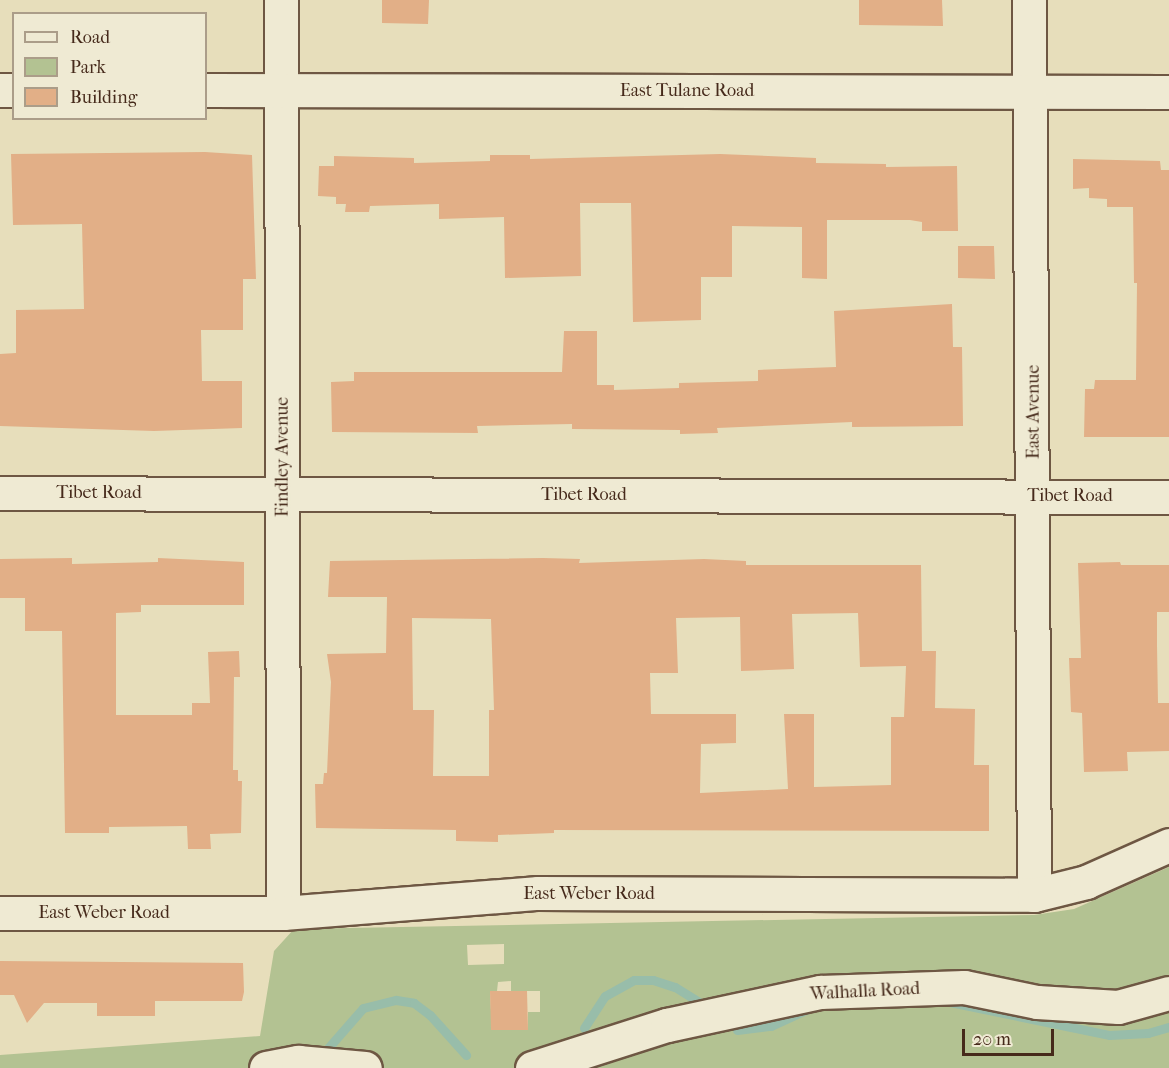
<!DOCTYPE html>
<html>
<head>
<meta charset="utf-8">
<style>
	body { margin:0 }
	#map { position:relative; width:1169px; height:1068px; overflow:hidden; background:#e7debb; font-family:"IM FELL French Canon",serif }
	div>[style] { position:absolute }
	.green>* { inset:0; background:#b3c292 }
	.stream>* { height:9px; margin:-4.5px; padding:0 4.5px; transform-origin:4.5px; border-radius:4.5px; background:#98bdaa }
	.building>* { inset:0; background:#e2af87 }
	.roads { filter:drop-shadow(2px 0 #6e5743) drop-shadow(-2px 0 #6e5743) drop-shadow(0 2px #6e5743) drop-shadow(0 -2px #6e5743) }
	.minor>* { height:33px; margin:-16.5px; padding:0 16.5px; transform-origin:16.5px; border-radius:16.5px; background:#efead3 }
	span { translate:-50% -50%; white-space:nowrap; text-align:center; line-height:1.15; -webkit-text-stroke:4.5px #efead3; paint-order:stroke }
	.street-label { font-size:18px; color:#462a1b }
	.legend { position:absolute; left:12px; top:12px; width:195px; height:108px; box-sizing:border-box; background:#efead3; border:2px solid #ab9d89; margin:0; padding:8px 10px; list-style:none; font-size:18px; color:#462a1b }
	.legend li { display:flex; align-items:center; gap:12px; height:30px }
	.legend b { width:30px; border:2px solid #ab9d89 }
	.scale { position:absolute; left:962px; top:1029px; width:92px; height:27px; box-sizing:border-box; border:3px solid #462a1b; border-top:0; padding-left:8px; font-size:18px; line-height:21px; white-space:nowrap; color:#462a1b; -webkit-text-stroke:4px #efead3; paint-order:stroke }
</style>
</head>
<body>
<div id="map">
	<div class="green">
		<i style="clip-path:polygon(evenodd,1169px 867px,1169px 1068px,0 1068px,0 1055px,260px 1036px,274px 951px,294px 929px,1034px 915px,1074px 909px,1169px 867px,504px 944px,504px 964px,468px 965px,467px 945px,504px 944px,1169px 867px,511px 981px,511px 991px,540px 991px,540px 1012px,528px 1012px,528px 1029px,492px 1030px,490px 992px,497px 991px,498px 982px,511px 981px)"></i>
	</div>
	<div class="stream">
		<i style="left:950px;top:1002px;width:162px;rotate:11.7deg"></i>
		<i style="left:1109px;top:1035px;width:39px;rotate:-3deg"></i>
		<i style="left:1148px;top:1033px;width:22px;rotate:-16deg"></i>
		<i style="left:584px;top:1028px;width:38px;rotate:-57deg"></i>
		<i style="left:605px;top:996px;width:33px;rotate:-29deg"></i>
		<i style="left:634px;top:980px;width:19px"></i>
		<i style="left:653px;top:980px;width:23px;rotate:18deg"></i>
		<i style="left:675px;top:987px;width:31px;rotate:32deg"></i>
		<i style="left:737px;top:1030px;width:34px;rotate:-7deg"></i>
		<i style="left:771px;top:1026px;width:41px;rotate:-24.7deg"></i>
		<i style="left:328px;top:1048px;width:53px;rotate:-48.8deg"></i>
		<i style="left:363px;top:1008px;width:34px;rotate:-14deg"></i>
		<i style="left:396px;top:1000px;width:18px;rotate:9deg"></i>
		<i style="left:414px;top:1003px;width:20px;rotate:37deg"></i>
		<i style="left:430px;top:1015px;width:54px;rotate:48deg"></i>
	</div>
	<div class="building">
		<i style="clip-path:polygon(382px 0,429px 0,428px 24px,382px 23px)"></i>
		<i style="clip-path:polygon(859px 0,942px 0,943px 26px,859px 25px)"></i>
		<i style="clip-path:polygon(205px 152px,252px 155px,256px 279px,243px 279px,243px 330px,201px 330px,202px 381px,242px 381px,242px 428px,154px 431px,0 426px,0 354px,16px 353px,16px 310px,84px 309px,82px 224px,13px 225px,11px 154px)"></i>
		<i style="clip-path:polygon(720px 154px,816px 158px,816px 163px,886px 164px,886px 167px,957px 166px,958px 231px,922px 231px,922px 222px,910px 220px,827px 220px,827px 279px,802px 278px,802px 227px,732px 226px,732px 277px,701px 277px,701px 320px,633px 322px,631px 203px,580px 203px,581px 276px,505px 278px,504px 217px,439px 219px,439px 204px,370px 206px,369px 212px,345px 212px,346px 204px,336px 204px,336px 197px,318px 196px,319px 166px,334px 166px,334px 156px,414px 158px,414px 163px,490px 161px,490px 155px,530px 155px,530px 159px)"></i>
		<i style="clip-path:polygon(1073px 159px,1160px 161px,1161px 170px,1169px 170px,1169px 437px,1084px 437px,1085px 389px,1094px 389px,1095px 380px,1136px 380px,1137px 283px,1134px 283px,1133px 207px,1107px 207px,1107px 199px,1089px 198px,1089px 188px,1073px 189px)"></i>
		<i style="clip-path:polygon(958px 246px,994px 246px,995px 279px,958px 278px)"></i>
		<i style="clip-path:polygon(952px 304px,953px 347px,962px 347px,963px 426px,852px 427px,852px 422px,717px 428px,718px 433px,680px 434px,680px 430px,572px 429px,572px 424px,477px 426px,478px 433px,332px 432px,331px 382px,354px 381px,354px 372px,562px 372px,564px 331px,597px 331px,597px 385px,614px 385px,614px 390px,679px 388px,679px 383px,758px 381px,758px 370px,836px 367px,834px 311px)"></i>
		<i style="clip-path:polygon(72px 558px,72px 564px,158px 562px,158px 558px,244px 562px,244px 605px,141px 605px,141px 612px,116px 613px,116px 715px,192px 715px,192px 703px,210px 703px,208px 652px,239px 651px,240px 677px,234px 677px,233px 770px,238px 770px,238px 781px,242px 781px,241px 833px,210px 834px,211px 849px,188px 849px,187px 826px,109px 827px,109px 833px,65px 833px,62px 631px,25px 631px,25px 598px,0 598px,0 559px)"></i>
		<i style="clip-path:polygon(evenodd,543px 558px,580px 559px,579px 563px,704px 559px,746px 561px,746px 565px,921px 565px,922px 651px,936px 651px,935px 708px,975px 709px,974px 765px,989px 765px,989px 831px,554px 830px,554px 833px,498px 835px,498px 842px,456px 841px,456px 830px,316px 828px,315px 784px,323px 784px,324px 773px,327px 773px,331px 682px,327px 654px,386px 653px,387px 597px,328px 597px,330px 561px,543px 558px,858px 613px,860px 667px,906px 666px,904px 717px,891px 717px,891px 785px,814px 787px,814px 714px,784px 714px,788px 789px,700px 793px,701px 744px,736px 743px,736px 714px,651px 714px,650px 673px,678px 673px,676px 618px,740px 617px,741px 671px,794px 669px,792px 614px,858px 613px,543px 558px,412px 618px,491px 619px,494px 710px,489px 710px,489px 776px,433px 776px,434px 710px,413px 710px,412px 618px)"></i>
		<i style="clip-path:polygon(1120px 562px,1121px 565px,1169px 565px,1169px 612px,1157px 612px,1157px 645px,1158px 703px,1169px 703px,1169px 751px,1127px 752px,1128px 771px,1084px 772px,1082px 713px,1071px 712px,1069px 658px,1081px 658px,1078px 563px)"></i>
		<i style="clip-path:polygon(0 961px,243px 963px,244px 992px,242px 1001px,155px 1001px,155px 1016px,97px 1016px,97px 1003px,44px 1003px,27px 1023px,14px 995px,0 995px)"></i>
		<i style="clip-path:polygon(490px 991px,527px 991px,528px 1030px,491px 1030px)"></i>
	</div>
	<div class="roads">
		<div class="minor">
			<i style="left:281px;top:0;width:913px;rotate:89.87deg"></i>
			<i style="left:1029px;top:0;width:895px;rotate:89.68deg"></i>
			<i style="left:0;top:90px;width:14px"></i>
			<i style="left:206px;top:90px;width:963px;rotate:0.12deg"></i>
			<i style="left:0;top:493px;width:1169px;rotate:0.2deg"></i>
			<i style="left:0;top:913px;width:283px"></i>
			<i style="left:283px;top:913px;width:256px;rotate:-4.5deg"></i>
			<i style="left:538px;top:893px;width:496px;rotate:0.2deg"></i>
			<i style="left:1034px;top:895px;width:54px;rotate:-14deg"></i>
			<i style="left:1086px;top:882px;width:91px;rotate:-24deg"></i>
			<i style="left:266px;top:1068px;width:33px;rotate:-11deg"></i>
			<i style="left:298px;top:1062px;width:67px;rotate:5.1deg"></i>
			<i style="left:532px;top:1068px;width:142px;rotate:-17.7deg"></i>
			<i style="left:667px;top:1025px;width:157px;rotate:-12.2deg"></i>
			<i style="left:820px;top:992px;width:144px;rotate:-2deg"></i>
			<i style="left:964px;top:987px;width:75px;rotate:11.6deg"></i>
			<i style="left:1037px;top:1002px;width:81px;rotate:3.5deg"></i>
			<i style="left:1118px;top:1007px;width:53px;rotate:-15.4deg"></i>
		</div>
	</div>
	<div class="street-label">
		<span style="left:687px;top:91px">East Tulane Road</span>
		<span style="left:1034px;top:412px;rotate:-90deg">East Avenue</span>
		<span style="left:283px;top:457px;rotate:-90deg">Findley Avenue</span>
		<span style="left:99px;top:493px">Tibet Road</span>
		<span style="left:584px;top:495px">Tibet Road</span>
		<span style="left:1070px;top:496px">Tibet Road</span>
		<span style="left:589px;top:894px">East Weber Road</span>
		<span style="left:104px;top:913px">East Weber Road</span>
		<span style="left:865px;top:992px;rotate:-3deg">Walhalla Road</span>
	</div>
	<ul class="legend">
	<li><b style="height:8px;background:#efead3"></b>Road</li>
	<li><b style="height:16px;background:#b3c292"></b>Park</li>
	<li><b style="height:16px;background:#e2af87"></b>Building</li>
	</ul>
	<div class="scale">20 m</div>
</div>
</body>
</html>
